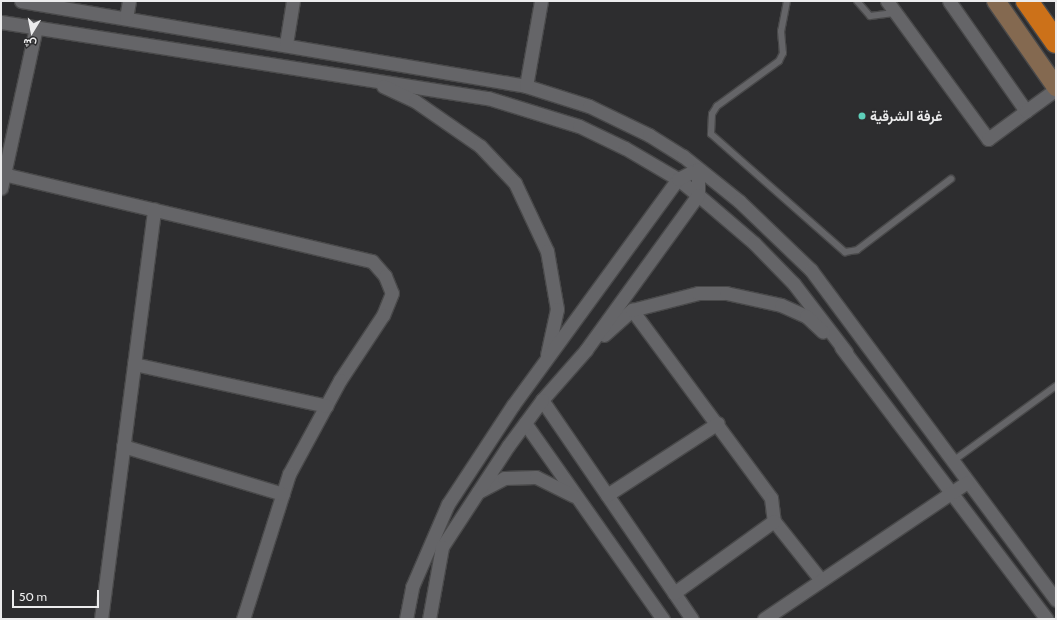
<!DOCTYPE html>
<html>
<head>
<meta charset="utf-8">
<style>
	body { margin:0 }
	#map { position:relative; width:1057px; height:620px; overflow:hidden; background:#2d2d2f; font-family:Cabin,Vazirmatn,sans-serif }
	div>[style] { position:absolute }
	.roads { filter:drop-shadow(1px 0 #49494a) drop-shadow(-1px 0 #49494a) drop-shadow(0 1px #49494a) drop-shadow(0 -1px #49494a) }
	.service>* { height:6px; margin:-3px; padding:0 3px; transform-origin:3px; border-radius:3px; background:#656568 }
	.minor>* { height:13px; margin:-6.5px; padding:0 6.5px; transform-origin:6.5px; border-radius:6.5px; background:#656568 }
	.secondary>* { height:18px; margin:-9px; padding:0 9px; transform-origin:9px; border-radius:9px; background:#846950 }
	.motorway>* { height:22px; margin:-11px; padding:0 11px; transform-origin:11px; border-radius:11px; background:#cc7119 }
	.dots>* { width:11px; height:11px; translate:-50% -50%; box-sizing:border-box; border:2px solid #2d2d2f; border-radius:50% }
	span { translate:-50% -50%; white-space:nowrap; text-align:center; line-height:1.15; -webkit-text-stroke:3px #2d2d2f; paint-order:stroke }
	.poi-label { font-size:14px; color:#ececed; font-weight:700 }
	.left { translate:0 -50%; text-align:left }
	.frame { position:absolute; inset:0; border:2px solid #ececed; pointer-events:none }
	.north { position:absolute; left:12px; top:12px; width:40px; height:40px; -webkit-text-stroke:3px #2d2d2f; paint-order:stroke; rotate:190deg; font-size:11px; font-weight:700; line-height:16px; text-align:center; color:#ececed }
	.north::after { content:''; display:block; margin:auto; width:14px; height:18px; background:#ececed; clip-path:polygon(50% 0,100% 100%,50% 72%,0 100%) }
	.scale { position:absolute; left:12px; top:590px; width:87px; height:18px; box-sizing:border-box; border:2px solid #ececed; border-top:0; padding-left:5px; font-size:12px; line-height:14px; white-space:nowrap; color:#ececed; -webkit-text-stroke:3px #2d2d2f; paint-order:stroke }
</style>
</head>
<body>
<div id="map">
	<div class="roads">
		<div class="service">
			<i style="left:787px;top:1px;width:31px;rotate:101deg"></i>
			<i style="left:781px;top:31px;width:22px;rotate:85deg"></i>
			<i style="left:783px;top:53px;width:9px;rotate:117deg"></i>
			<i style="left:779px;top:61px;width:77px;rotate:144deg"></i>
			<i style="left:717px;top:106px;width:9px;rotate:122deg"></i>
			<i style="left:712px;top:114px;width:20px;rotate:93deg"></i>
			<i style="left:711px;top:134px;width:179px;rotate:41.4deg"></i>
			<i style="left:845px;top:252px;width:12px;rotate:-9deg"></i>
			<i style="left:857px;top:250px;width:118px;rotate:-37.1deg"></i>
			<i style="left:857px;top:1px;width:20px;rotate:49deg"></i>
			<i style="left:870px;top:16px;width:24px;rotate:-7deg"></i>
			<i style="left:953px;top:461px;width:127px;rotate:-36.1deg"></i>
		</div>
		<div class="minor">
			<i style="left:21px;top:1px;width:512px;rotate:9.55deg"></i>
			<i style="left:526px;top:86px;width:66px;rotate:17.6deg"></i>
			<i style="left:589px;top:106px;width:67px;rotate:25.8deg"></i>
			<i style="left:649px;top:135px;width:40px;rotate:32deg"></i>
			<i style="left:683px;top:156px;width:72px;rotate:38.8deg"></i>
			<i style="left:739px;top:201px;width:100px;rotate:43.8deg"></i>
			<i style="left:811px;top:270px;width:411px;rotate:53.4deg"></i>
			<i style="left:887px;top:1px;width:171px;rotate:53.8deg"></i>
			<i style="left:988px;top:139px;width:47px;rotate:-36.4deg"></i>
			<i style="left:1026px;top:111px;width:134px;rotate:-125deg"></i>
			<i style="left:126px;top:18px;width:17px;rotate:-80deg"></i>
			<i style="left:1px;top:22px;width:493px;rotate:8.9deg"></i>
			<i style="left:488px;top:98px;width:95px;rotate:17.1deg"></i>
			<i style="left:579px;top:126px;width:51px;rotate:25.6deg"></i>
			<i style="left:625px;top:148px;width:61px;rotate:30.3deg"></i>
			<i style="left:678px;top:179px;width:26px;rotate:39deg"></i>
			<i style="left:698px;top:195px;width:74px;rotate:40.6deg"></i>
			<i style="left:754px;top:243px;width:57px;rotate:45.7deg"></i>
			<i style="left:794px;top:284px;width:86px;rotate:52.6deg"></i>
			<i style="left:286px;top:44px;width:44px;rotate:-80.8deg"></i>
			<i style="left:383px;top:86px;width:35px;rotate:25deg"></i>
			<i style="left:415px;top:101px;width:79px;rotate:34.7deg"></i>
			<i style="left:480px;top:146px;width:51px;rotate:46.6deg"></i>
			<i style="left:515px;top:183px;width:75px;rotate:64.8deg"></i>
			<i style="left:547px;top:251px;width:59px;rotate:80.2deg"></i>
			<i style="left:557px;top:309px;width:47px;rotate:102.3deg"></i>
			<i style="left:526px;top:86px;width:86px;rotate:-80deg"></i>
			<i style="left:1026px;top:111px;width:37px;rotate:-36deg"></i>
			<i style="left:3px;top:174px;width:379px;rotate:13.3deg"></i>
			<i style="left:372px;top:261px;width:20px;rotate:49deg"></i>
			<i style="left:385px;top:276px;width:18px;rotate:68deg"></i>
			<i style="left:392px;top:293px;width:24px;rotate:112deg"></i>
			<i style="left:383px;top:315px;width:78px;rotate:123.5deg"></i>
			<i style="left:340px;top:380px;width:107px;rotate:118.5deg"></i>
			<i style="left:289px;top:474px;width:152px;rotate:107.6deg"></i>
			<i style="left:1px;top:188px;width:164px;rotate:-77.7deg"></i>
			<i style="left:632px;top:310px;width:234px;rotate:53.5deg"></i>
			<i style="left:771px;top:498px;width:23px;rotate:83deg"></i>
			<i style="left:774px;top:521px;width:75px;rotate:51.5deg"></i>
			<i style="left:604px;top:335px;width:38px;rotate:-42deg"></i>
			<i style="left:632px;top:310px;width:68px;rotate:-14.4deg"></i>
			<i style="left:698px;top:293px;width:28px"></i>
			<i style="left:726px;top:293px;width:56px;rotate:12.3deg"></i>
			<i style="left:781px;top:305px;width:27px;rotate:24deg"></i>
			<i style="left:806px;top:316px;width:23px;rotate:43deg"></i>
			<i style="left:841px;top:347px;width:341px;rotate:52.9deg"></i>
			<i style="left:134px;top:364px;width:197px;rotate:12.3deg"></i>
			<i style="left:542px;top:400px;width:265px;rotate:55.6deg"></i>
			<i style="left:525px;top:423px;width:240px;rotate:54.9deg"></i>
			<i style="left:123px;top:446px;width:167px;rotate:16.7deg"></i>
			<i style="left:478px;top:492px;width:30px;rotate:-28deg"></i>
			<i style="left:504px;top:478px;width:32px;rotate:-2deg"></i>
			<i style="left:536px;top:477px;width:42px;rotate:26.6deg"></i>
			<i style="left:607px;top:495px;width:132px;rotate:-33deg"></i>
			<i style="left:674px;top:593px;width:123px;rotate:-35.8deg"></i>
			<i style="left:101px;top:619px;width:413px;rotate:-82.6deg"></i>
			<i style="left:406px;top:619px;width:33px;rotate:-79deg"></i>
			<i style="left:412px;top:587px;width:90px;rotate:-66.6deg"></i>
			<i style="left:448px;top:504px;width:118px;rotate:-56.7deg"></i>
			<i style="left:513px;top:405px;width:280px;rotate:-53.9deg"></i>
			<i style="left:678px;top:179px;width:22px;rotate:-27deg"></i>
			<i style="left:698px;top:169px;width:26px;rotate:90deg"></i>
			<i style="left:698px;top:195px;width:191px;rotate:125.9deg"></i>
			<i style="left:586px;top:350px;width:67px;rotate:131.3deg"></i>
			<i style="left:542px;top:400px;width:57px;rotate:126.5deg"></i>
			<i style="left:508px;top:446px;width:121px;rotate:123.2deg"></i>
			<i style="left:442px;top:547px;width:73px;rotate:100.2deg"></i>
			<i style="left:764px;top:619px;width:244px;rotate:-34deg"></i>
		</div>
		<div class="secondary">
			<i style="left:996px;top:1px;width:105px;rotate:55.1deg"></i>
		</div>
		<div class="motorway">
			<i style="left:1027px;top:1px;width:50px;rotate:54.7deg"></i>
		</div>
	</div>
	<div class="dots">
		<i style="left:862px;top:116px;background:#5dceb9"></i>
	</div>
	<div class="poi-label">
		<span class="left" style="left:870px;top:116px">غرفة الشرقية</span>
	</div>
	<div class="frame"></div>
	<div class="north">ش</div>
	<div class="scale">50 m</div>
</div>
</body>
</html>
